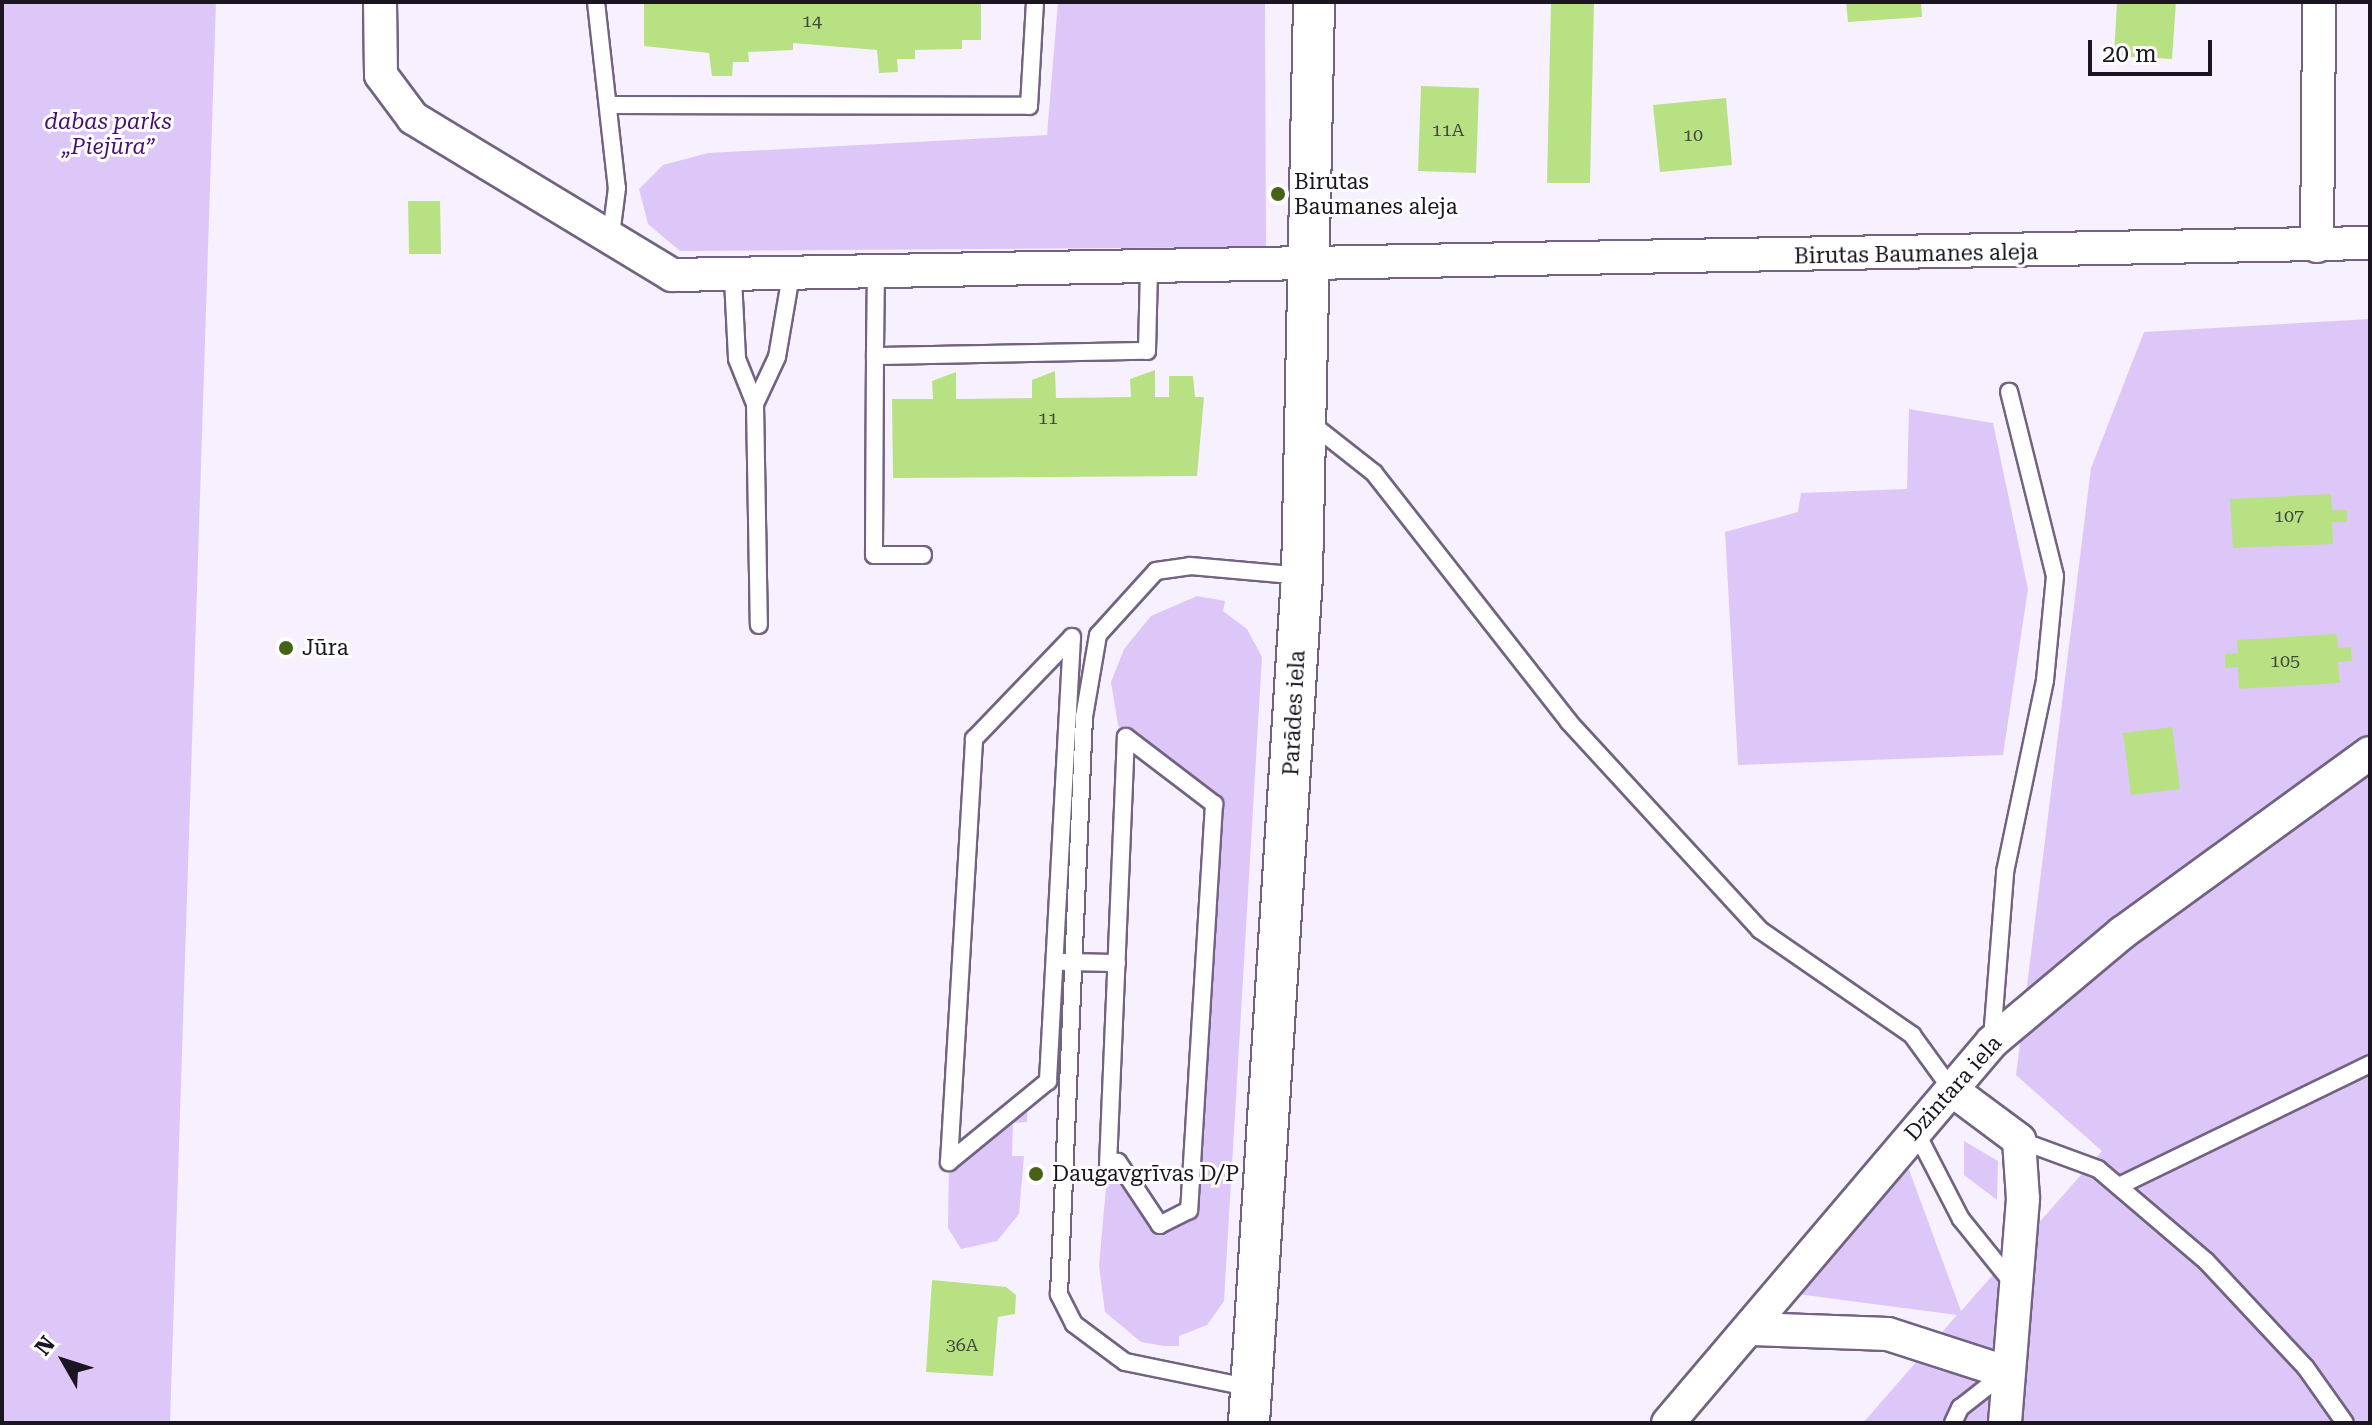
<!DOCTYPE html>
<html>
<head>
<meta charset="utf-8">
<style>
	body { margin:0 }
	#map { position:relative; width:2372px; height:1425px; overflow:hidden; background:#f7f1ff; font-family:"Roboto Serif",serif }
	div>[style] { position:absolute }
	.green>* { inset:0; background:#ddc7f8 }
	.building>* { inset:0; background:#b8e183 }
	.roads { filter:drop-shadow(2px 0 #716381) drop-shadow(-2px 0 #716381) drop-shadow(0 2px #716381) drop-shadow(0 -2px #716381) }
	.service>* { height:16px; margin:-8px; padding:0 8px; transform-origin:8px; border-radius:8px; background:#fff }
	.minor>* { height:32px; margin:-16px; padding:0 16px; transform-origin:16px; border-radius:16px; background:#fff }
	.tertiary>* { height:40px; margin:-20px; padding:0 20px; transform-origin:20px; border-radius:20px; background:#fff }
	.dots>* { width:22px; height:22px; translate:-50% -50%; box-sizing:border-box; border:4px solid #fff; border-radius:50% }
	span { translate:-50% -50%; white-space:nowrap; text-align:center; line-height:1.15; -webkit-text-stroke:6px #fff; paint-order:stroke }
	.number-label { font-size:18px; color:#42483a }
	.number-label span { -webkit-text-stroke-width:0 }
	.park-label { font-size:22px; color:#4a0d74; font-style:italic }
	.poi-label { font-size:22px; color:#1b1521 }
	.left { translate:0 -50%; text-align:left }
	.street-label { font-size:22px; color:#1b1521 }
	.frame { position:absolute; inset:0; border:4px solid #1b1521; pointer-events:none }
	.north { position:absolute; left:24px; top:1321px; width:80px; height:80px; -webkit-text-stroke:6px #fff; paint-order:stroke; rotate:309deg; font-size:22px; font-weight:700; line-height:32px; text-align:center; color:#1b1521 }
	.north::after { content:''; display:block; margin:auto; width:28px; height:36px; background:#1b1521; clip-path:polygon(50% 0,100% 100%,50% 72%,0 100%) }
	.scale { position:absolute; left:2088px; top:40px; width:124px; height:36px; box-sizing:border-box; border:4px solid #1b1521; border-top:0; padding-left:10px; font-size:24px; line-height:28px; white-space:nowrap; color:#1b1521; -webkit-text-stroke:6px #fff; paint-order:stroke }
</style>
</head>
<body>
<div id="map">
	<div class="green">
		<i style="clip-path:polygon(2px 2px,216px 2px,170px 1423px,2px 1423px)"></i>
		<i style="clip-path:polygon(1058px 2px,1265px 2px,1266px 247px,680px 251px,648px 224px,639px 189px,663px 165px,708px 153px,1047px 135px)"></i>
		<i style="clip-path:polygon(2370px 319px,2370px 1423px,1863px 1423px,1957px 1315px,1797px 1294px,1907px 1164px,1961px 1311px,2102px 1151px,2016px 1075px,2091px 468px,2144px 332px)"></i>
		<i style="clip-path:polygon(1909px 409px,1993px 423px,2028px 589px,2003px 755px,1738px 765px,1725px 532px,1798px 512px,1801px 493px,1907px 489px)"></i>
		<i style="clip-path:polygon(1197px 596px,1225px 601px,1223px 611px,1247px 629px,1262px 657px,1224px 1301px,1207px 1325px,1179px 1336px,1179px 1346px,1164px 1346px,1141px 1342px,1105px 1312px,1099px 1266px,1108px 1165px,1118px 1162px,1160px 1225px,1189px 1210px,1214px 804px,1134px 749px,1118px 725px,1111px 682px,1124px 649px,1151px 616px)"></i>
		<i style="clip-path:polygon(1028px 1098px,1027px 1122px,1013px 1123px,1012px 1156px,1024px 1156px,1019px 1214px,997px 1241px,961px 1249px,948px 1228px,949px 1162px)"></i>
		<i style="clip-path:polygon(1964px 1141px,1998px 1161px,1997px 1200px,1964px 1175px)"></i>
	</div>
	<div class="building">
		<i style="clip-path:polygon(644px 2px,981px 2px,981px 40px,962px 40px,962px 49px,915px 50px,915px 59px,897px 59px,898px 72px,879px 73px,877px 50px,793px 43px,793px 50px,748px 52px,749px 62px,733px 62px,732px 76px,712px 76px,709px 53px,644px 46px)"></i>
		<i style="clip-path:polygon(1551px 2px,1594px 2px,1590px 183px,1547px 183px)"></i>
		<i style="clip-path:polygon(1846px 2px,1921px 2px,1922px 17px,1848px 22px)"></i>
		<i style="clip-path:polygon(2117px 2px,2176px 2px,2172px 59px,2114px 56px)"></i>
		<i style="clip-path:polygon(1421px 86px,1479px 88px,1476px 173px,1418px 171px)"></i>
		<i style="clip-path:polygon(1726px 98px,1732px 165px,1660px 172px,1653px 105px)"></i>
		<i style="clip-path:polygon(408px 201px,440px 201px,441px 254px,409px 254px)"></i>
		<i style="clip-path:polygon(1155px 370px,1155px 397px,1169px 397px,1169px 376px,1193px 376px,1195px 397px,1204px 397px,1197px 476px,893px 478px,892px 399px,933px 399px,932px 381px,956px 372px,956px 399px,1032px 398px,1032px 380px,1055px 371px,1056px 398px,1131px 397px,1130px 379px)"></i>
		<i style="clip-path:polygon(2331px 494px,2332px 510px,2347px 510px,2347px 522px,2332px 522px,2333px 544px,2233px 548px,2230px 499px)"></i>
		<i style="clip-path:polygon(2337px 634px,2338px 648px,2351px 647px,2352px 661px,2338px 662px,2340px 683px,2239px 689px,2238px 667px,2225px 668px,2225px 654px,2238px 653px,2237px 640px)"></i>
		<i style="clip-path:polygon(2172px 727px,2180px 789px,2131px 795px,2123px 733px)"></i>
		<i style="clip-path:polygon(932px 1280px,1006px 1287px,1016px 1295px,1015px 1314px,998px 1317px,993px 1376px,926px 1372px)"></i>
	</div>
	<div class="roads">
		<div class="service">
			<i style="left:596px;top:2px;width:187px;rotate:83.6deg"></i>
			<i style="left:617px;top:188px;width:47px;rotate:97.3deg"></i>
			<i style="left:611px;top:105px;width:418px;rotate:0.1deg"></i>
			<i style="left:1029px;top:106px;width:104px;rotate:-86.7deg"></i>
			<i style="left:876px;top:268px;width:88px;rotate:90.7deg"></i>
			<i style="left:875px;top:356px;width:272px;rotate:-1.1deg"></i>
			<i style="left:1147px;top:351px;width:82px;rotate:-88.6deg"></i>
			<i style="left:733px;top:279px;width:80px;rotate:87.1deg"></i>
			<i style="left:737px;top:359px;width:48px;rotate:68.2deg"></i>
			<i style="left:755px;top:404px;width:221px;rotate:89deg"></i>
			<i style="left:875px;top:356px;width:199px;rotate:90.3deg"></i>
			<i style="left:874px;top:555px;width:49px"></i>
			<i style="left:755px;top:404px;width:52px;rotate:-64.9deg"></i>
			<i style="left:777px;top:357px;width:83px;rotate:-80.3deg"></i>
			<i style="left:1308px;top:421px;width:84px;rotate:38.2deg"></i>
			<i style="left:1374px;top:473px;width:316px;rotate:51.9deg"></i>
			<i style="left:1569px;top:722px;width:282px;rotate:47.4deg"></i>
			<i style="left:1760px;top:930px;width:185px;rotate:34.6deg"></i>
			<i style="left:1912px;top:1035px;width:68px;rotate:54deg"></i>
			<i style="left:1072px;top:637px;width:445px;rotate:93.1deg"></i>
			<i style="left:1048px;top:1081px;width:128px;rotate:140.7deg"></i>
			<i style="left:949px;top:1162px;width:424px;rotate:-86.6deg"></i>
			<i style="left:974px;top:739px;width:141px;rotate:-46.1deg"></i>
			<i style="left:1126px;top:737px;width:111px;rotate:37.3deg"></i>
			<i style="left:1214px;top:804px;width:407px;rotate:93.5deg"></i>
			<i style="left:1189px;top:1210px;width:33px;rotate:153deg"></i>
			<i style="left:1160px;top:1225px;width:76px;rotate:-123.7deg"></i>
			<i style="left:1118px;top:1162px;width:10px;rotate:163deg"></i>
			<i style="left:1108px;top:1165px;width:428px;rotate:-87.6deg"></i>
			<i style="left:1064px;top:962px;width:53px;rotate:1.1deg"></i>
			<i style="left:1992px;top:1039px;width:168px;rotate:-85.5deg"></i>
			<i style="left:2005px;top:872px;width:196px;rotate:-78.2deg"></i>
			<i style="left:2045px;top:680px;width:104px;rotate:-84.5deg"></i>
			<i style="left:2055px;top:576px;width:190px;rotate:-104deg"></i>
			<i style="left:1915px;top:1130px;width:100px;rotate:62.7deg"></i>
			<i style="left:1961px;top:1219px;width:86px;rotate:51.1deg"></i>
			<i style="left:2019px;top:1140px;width:84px;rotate:20.2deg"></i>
			<i style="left:2098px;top:1169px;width:142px;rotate:40.4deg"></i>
			<i style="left:2206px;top:1261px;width:146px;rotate:46.9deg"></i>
			<i style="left:2306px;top:1368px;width:67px;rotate:54.7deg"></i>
			<i style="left:2119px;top:1186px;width:279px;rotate:-25.9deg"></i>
			<i style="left:1252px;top:1388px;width:130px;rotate:-168.4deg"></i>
			<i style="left:1125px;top:1362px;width:64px;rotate:-143.3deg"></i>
			<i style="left:1074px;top:1324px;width:34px;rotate:-117deg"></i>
			<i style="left:1059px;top:1294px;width:578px;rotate:-87.52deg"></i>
			<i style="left:1084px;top:717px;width:83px;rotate:-80.3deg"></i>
			<i style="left:1098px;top:635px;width:86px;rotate:-47.8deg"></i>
			<i style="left:1156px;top:571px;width:34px;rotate:-8deg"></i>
			<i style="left:1190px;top:566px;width:111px;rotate:5.1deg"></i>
			<i style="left:1953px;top:1423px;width:17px;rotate:-65deg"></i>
			<i style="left:1960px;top:1408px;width:58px;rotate:-38deg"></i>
		</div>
		<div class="minor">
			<i style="left:380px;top:2px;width:73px;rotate:89.2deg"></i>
			<i style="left:381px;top:75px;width:54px;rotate:53.3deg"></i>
			<i style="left:413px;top:118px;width:303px;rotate:31.2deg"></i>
			<i style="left:672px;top:275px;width:1698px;rotate:-1.08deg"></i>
			<i style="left:2317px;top:246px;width:244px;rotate:-89.5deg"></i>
			<i style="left:1952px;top:1090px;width:84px;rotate:36.7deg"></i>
			<i style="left:2019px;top:1140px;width:59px;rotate:86.1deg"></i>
			<i style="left:2023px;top:1199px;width:225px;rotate:94.6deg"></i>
			<i style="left:1752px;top:1329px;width:136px;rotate:2.1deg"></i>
			<i style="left:1888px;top:1334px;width:124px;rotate:17.9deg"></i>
			<i style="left:1668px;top:1423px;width:500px;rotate:-49.62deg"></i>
			<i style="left:1992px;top:1042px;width:170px;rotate:-40deg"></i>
			<i style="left:2122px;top:933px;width:306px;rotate:-36deg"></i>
		</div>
		<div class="tertiary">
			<i style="left:1249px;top:1423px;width:849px;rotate:-86.42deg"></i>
			<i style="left:1302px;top:576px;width:574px;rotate:-88.8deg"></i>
		</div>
	</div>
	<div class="dots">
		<i style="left:1278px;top:194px;background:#466315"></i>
		<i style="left:286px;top:648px;background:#466315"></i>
		<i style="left:1036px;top:1174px;background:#466315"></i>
	</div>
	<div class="number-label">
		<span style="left:812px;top:21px">14</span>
		<span style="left:1448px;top:130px">11A</span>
		<span style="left:1693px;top:135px">10</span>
		<span style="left:1048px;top:418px">11</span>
		<span style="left:2289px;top:516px">107</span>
		<span style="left:2285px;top:661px">105</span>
		<span style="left:962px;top:1345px">36A</span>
	</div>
	<div class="park-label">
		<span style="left:108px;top:134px">dabas parks<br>„Piejūra”</span>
	</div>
	<div class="poi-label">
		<span class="left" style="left:1294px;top:194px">Birutas<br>Baumanes aleja</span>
		<span class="left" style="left:302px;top:648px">Jūra</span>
		<span class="left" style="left:1052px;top:1174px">Daugavgrīvas D/P</span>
	</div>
	<div class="street-label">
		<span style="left:1916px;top:254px;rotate:-1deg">Birutas Baumanes aleja</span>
		<span style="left:1294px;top:713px;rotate:-87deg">Parādes iela</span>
		<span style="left:1953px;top:1088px;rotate:-48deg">Dzintara iela</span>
	</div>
	<div class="frame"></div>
	<div class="north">N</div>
	<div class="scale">20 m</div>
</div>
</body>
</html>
